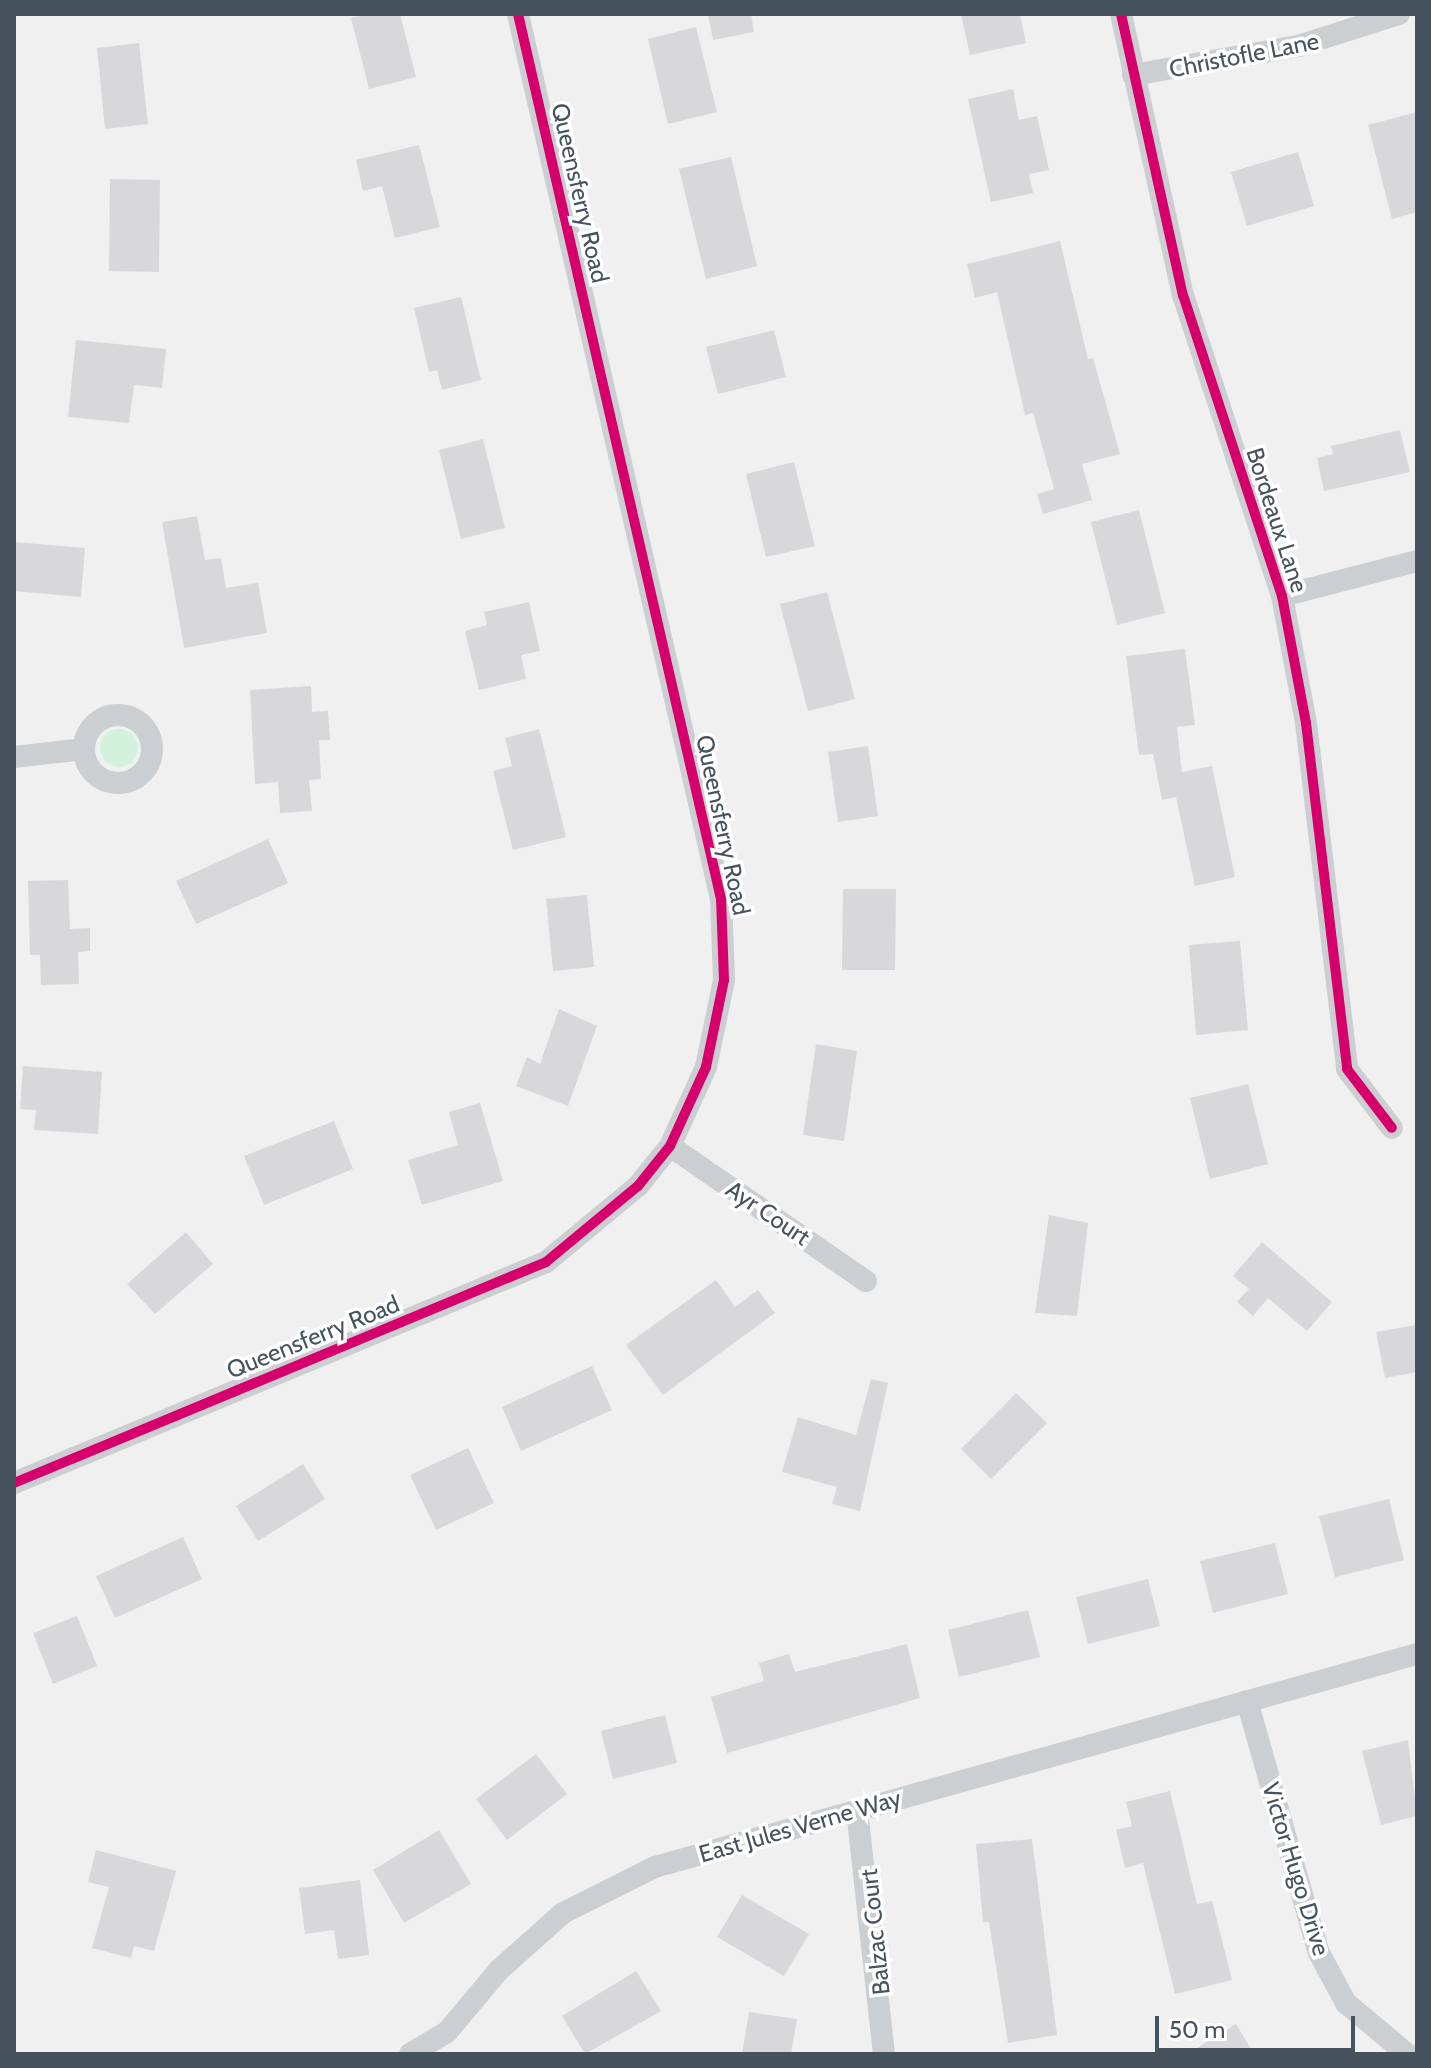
<!DOCTYPE html>
<html>
<head>
<meta charset="utf-8">
<style>
	body { margin:0 }
	#map { position:relative; width:1431px; height:2068px; overflow:hidden; background:#f1f0f0; font-family:Cabin,sans-serif }
	div>[style] { position:absolute }
	.green>* { inset:0; background:#d3f2de }
	.round { border-radius:50% }
	.building>* { inset:0; background:#d8d8da }
	.minor>* { height:22px; margin:-11px; padding:0 11px; transform-origin:11px; border-radius:11px; background:#cccfd1 }
	.minor>.ring { margin:-11px; padding:0; box-sizing:content-box; background:none; border:22px solid #cccfd1; border-radius:50% }
	.cycleway>* { height:10px; margin:-5px; padding:0 5px; transform-origin:5px; border-radius:5px; background:#d6006c }
	span { translate:-50% -50%; white-space:nowrap; text-align:center; line-height:1.15; -webkit-text-stroke:7px #fff; paint-order:stroke }
	.street-label { font-size:24px; color:#46535e }
	.frame { position:absolute; inset:0; border:16px solid #46535e; pointer-events:none }
	.scale { position:absolute; left:1155px; top:2016px; width:200px; height:36px; box-sizing:border-box; border:4px solid #46535e; border-top:0; padding-left:10px; font-size:24px; line-height:28px; white-space:nowrap; color:#46535e; -webkit-text-stroke:6px #fff; paint-order:stroke }
</style>
</head>
<body>
<div id="map">
	<div class="green">
		<i class="round" style="left:100px;top:729px;width:38px;height:38px"></i>
	</div>
	<div class="building">
		<i style="clip-path:polygon(368px 14px,400px 14px,416px 77px,369px 89px,351px 18px)"></i>
		<i style="clip-path:polygon(708px 14px,751px 14px,754px 32px,713px 40px)"></i>
		<i style="clip-path:polygon(961px 14px,1020px 14px,1026px 43px,970px 55px)"></i>
		<i style="clip-path:polygon(696px 27px,717px 112px,668px 124px,648px 39px)"></i>
		<i style="clip-path:polygon(139px 43px,148px 124px,105px 129px,97px 48px)"></i>
		<i style="clip-path:polygon(1013px 89px,1019px 120px,1037px 116px,1049px 170px,1029px 174px,1033px 193px,991px 202px,968px 99px)"></i>
		<i style="clip-path:polygon(1417px 112px,1417px 212px,1392px 219px,1368px 125px)"></i>
		<i style="clip-path:polygon(419px 145px,440px 227px,395px 238px,382px 186px,363px 191px,356px 160px)"></i>
		<i style="clip-path:polygon(1298px 152px,1314px 206px,1247px 226px,1231px 172px)"></i>
		<i style="clip-path:polygon(731px 157px,757px 266px,706px 279px,679px 169px)"></i>
		<i style="clip-path:polygon(110px 179px,160px 180px,159px 272px,109px 271px)"></i>
		<i style="clip-path:polygon(1060px 241px,1088px 359px,1093px 358px,1120px 454px,1082px 464px,1092px 500px,1043px 514px,1037px 494px,1054px 489px,1033px 413px,1025px 415px,997px 292px,975px 298px,967px 264px)"></i>
		<i style="clip-path:polygon(461px 297px,481px 380px,442px 390px,437px 370px,429px 372px,414px 308px)"></i>
		<i style="clip-path:polygon(774px 330px,786px 377px,718px 394px,706px 347px)"></i>
		<i style="clip-path:polygon(76px 340px,166px 349px,162px 388px,134px 385px,129px 423px,68px 417px)"></i>
		<i style="clip-path:polygon(1400px 430px,1410px 472px,1324px 491px,1317px 458px,1333px 454px,1331px 446px)"></i>
		<i style="clip-path:polygon(483px 439px,505px 528px,461px 539px,439px 450px)"></i>
		<i style="clip-path:polygon(794px 462px,815px 546px,766px 557px,746px 474px)"></i>
		<i style="clip-path:polygon(1139px 510px,1165px 613px,1117px 625px,1091px 522px)"></i>
		<i style="clip-path:polygon(197px 516px,205px 560px,221px 558px,226px 588px,258px 583px,267px 633px,184px 648px,162px 522px)"></i>
		<i style="clip-path:polygon(14px 542px,85px 548px,81px 597px,14px 591px)"></i>
		<i style="clip-path:polygon(827px 592px,855px 699px,808px 711px,780px 604px)"></i>
		<i style="clip-path:polygon(529px 602px,540px 651px,521px 655px,526px 679px,479px 690px,465px 631px,487px 625px,484px 612px)"></i>
		<i style="clip-path:polygon(1185px 649px,1195px 725px,1177px 727px,1182px 772px,1212px 766px,1235px 877px,1195px 886px,1176px 797px,1162px 800px,1153px 754px,1139px 755px,1126px 656px)"></i>
		<i style="clip-path:polygon(311px 686px,312px 712px,328px 711px,330px 740px,319px 740px,321px 779px,309px 780px,312px 811px,280px 813px,278px 782px,255px 784px,250px 690px)"></i>
		<i style="clip-path:polygon(539px 729px,566px 837px,513px 850px,493px 771px,512px 766px,505px 738px)"></i>
		<i style="clip-path:polygon(868px 746px,878px 816px,838px 822px,828px 752px)"></i>
		<i style="clip-path:polygon(268px 839px,288px 883px,196px 924px,176px 881px)"></i>
		<i style="clip-path:polygon(68px 880px,70px 929px,90px 928px,90px 951px,78px 952px,79px 984px,41px 985px,40px 955px,30px 955px,28px 881px)"></i>
		<i style="clip-path:polygon(843px 889px,896px 889px,895px 970px,842px 970px)"></i>
		<i style="clip-path:polygon(587px 895px,594px 967px,553px 971px,546px 899px)"></i>
		<i style="clip-path:polygon(1240px 941px,1248px 1030px,1196px 1035px,1189px 945px)"></i>
		<i style="clip-path:polygon(559px 1009px,597px 1026px,568px 1106px,516px 1086px,527px 1057px,540px 1064px)"></i>
		<i style="clip-path:polygon(816px 1044px,857px 1051px,844px 1141px,803px 1135px)"></i>
		<i style="clip-path:polygon(23px 1066px,102px 1072px,98px 1134px,34px 1130px,36px 1110px,20px 1109px)"></i>
		<i style="clip-path:polygon(1248px 1084px,1268px 1164px,1210px 1179px,1190px 1098px)"></i>
		<i style="clip-path:polygon(480px 1103px,503px 1181px,422px 1205px,408px 1160px,458px 1145px,449px 1112px)"></i>
		<i style="clip-path:polygon(334px 1121px,353px 1169px,264px 1205px,244px 1156px)"></i>
		<i style="clip-path:polygon(1049px 1215px,1088px 1223px,1077px 1316px,1035px 1313px)"></i>
		<i style="clip-path:polygon(186px 1232px,213px 1264px,155px 1314px,127px 1284px)"></i>
		<i style="clip-path:polygon(1262px 1242px,1332px 1302px,1307px 1331px,1268px 1298px,1253px 1316px,1237px 1302px,1249px 1289px,1233px 1276px)"></i>
		<i style="clip-path:polygon(716px 1280px,735px 1307px,758px 1290px,775px 1313px,663px 1395px,626px 1345px)"></i>
		<i style="clip-path:polygon(1417px 1325px,1417px 1372px,1385px 1378px,1376px 1332px)"></i>
		<i style="clip-path:polygon(592px 1366px,612px 1410px,521px 1451px,502px 1407px)"></i>
		<i style="clip-path:polygon(871px 1379px,888px 1383px,860px 1511px,832px 1504px,837px 1487px,782px 1472px,798px 1417px,856px 1435px)"></i>
		<i style="clip-path:polygon(1016px 1393px,1047px 1423px,991px 1479px,961px 1449px)"></i>
		<i style="clip-path:polygon(468px 1448px,494px 1503px,436px 1530px,410px 1475px)"></i>
		<i style="clip-path:polygon(303px 1464px,325px 1499px,258px 1541px,236px 1506px)"></i>
		<i style="clip-path:polygon(1389px 1499px,1404px 1560px,1335px 1577px,1319px 1516px)"></i>
		<i style="clip-path:polygon(183px 1537px,202px 1579px,115px 1618px,96px 1576px)"></i>
		<i style="clip-path:polygon(1275px 1543px,1288px 1594px,1213px 1613px,1200px 1561px)"></i>
		<i style="clip-path:polygon(1148px 1579px,1160px 1626px,1088px 1644px,1076px 1597px)"></i>
		<i style="clip-path:polygon(1028px 1610px,1040px 1657px,959px 1677px,948px 1630px)"></i>
		<i style="clip-path:polygon(77px 1616px,97px 1666px,53px 1684px,33px 1633px)"></i>
		<i style="clip-path:polygon(907px 1644px,920px 1698px,727px 1753px,711px 1697px,764px 1681px,759px 1663px,789px 1654px,795px 1672px)"></i>
		<i style="clip-path:polygon(665px 1715px,677px 1763px,613px 1779px,601px 1731px)"></i>
		<i style="clip-path:polygon(1408px 1740px,1417px 1816px,1381px 1825px,1362px 1751px)"></i>
		<i style="clip-path:polygon(536px 1754px,567px 1794px,507px 1840px,476px 1799px)"></i>
		<i style="clip-path:polygon(1170px 1791px,1197px 1904px,1212px 1901px,1232px 1980px,1175px 1994px,1143px 1863px,1125px 1868px,1116px 1830px,1132px 1826px,1126px 1802px)"></i>
		<i style="clip-path:polygon(439px 1830px,471px 1884px,404px 1923px,373px 1870px)"></i>
		<i style="clip-path:polygon(1032px 1839px,1057px 2035px,1008px 2043px,989px 1922px,983px 1922px,976px 1844px)"></i>
		<i style="clip-path:polygon(96px 1850px,176px 1871px,154px 1951px,134px 1946px,131px 1958px,92px 1948px,109px 1887px,88px 1882px)"></i>
		<i style="clip-path:polygon(360px 1880px,369px 1955px,338px 1959px,334px 1930px,305px 1934px,299px 1888px)"></i>
		<i style="clip-path:polygon(742px 1895px,809px 1934px,784px 1976px,717px 1937px)"></i>
		<i style="clip-path:polygon(636px 1971px,661px 2011px,585px 2054px,562px 2016px)"></i>
		<i style="clip-path:polygon(749px 2012px,797px 2019px,791px 2054px,742px 2054px)"></i>
		<i style="clip-path:polygon(1236px 2024px,1254px 2054px,1187px 2054px)"></i>
	</div>
	<div class="minor">
		<i style="left:1121px;top:14px;width:288px;rotate:77.6deg"></i>
		<i style="left:1183px;top:295px;width:317px;rotate:71.8deg"></i>
		<i style="left:1282px;top:596px;width:129px;rotate:79.3deg"></i>
		<i style="left:1306px;top:723px;width:348px;rotate:83.2deg"></i>
		<i style="left:1347px;top:1069px;width:74px;rotate:52.7deg"></i>
		<i style="left:1133px;top:75px;width:168px;rotate:-10deg"></i>
		<i style="left:1298px;top:46px;width:106px;rotate:-17.6deg"></i>
		<i style="left:1282px;top:596px;width:139px;rotate:-14.5deg"></i>
		<i class="ring" style="left:84px;top:715px;width:46px;height:46px"></i>
		<i style="left:14px;top:757px;width:70px;rotate:-6.5deg"></i>
		<i style="left:670px;top:1146px;width:238px;rotate:34.6deg"></i>
		<i style="left:14px;top:1483px;width:576px;rotate:-22.56deg"></i>
		<i style="left:546px;top:1262px;width:119px;rotate:-39.6deg"></i>
		<i style="left:638px;top:1186px;width:51px;rotate:-51.3deg"></i>
		<i style="left:670px;top:1146px;width:87px;rotate:-65.5deg"></i>
		<i style="left:706px;top:1067px;width:89px;rotate:-78.3deg"></i>
		<i style="left:724px;top:980px;width:81px;rotate:-92.1deg"></i>
		<i style="left:721px;top:899px;width:908px;rotate:-102.92deg"></i>
		<i style="left:1247px;top:1701px;width:262px;rotate:74.1deg"></i>
		<i style="left:1319px;top:1953px;width:57px;rotate:61.6deg"></i>
		<i style="left:1346px;top:2003px;width:80px;rotate:39.9deg"></i>
		<i style="left:857px;top:1810px;width:245px;rotate:83.7deg"></i>
		<i style="left:410px;top:2054px;width:43px;rotate:-30.7deg"></i>
		<i style="left:447px;top:2032px;width:81px;rotate:-50deg"></i>
		<i style="left:499px;top:1970px;width:86px;rotate:-41.7deg"></i>
		<i style="left:563px;top:1913px;width:103px;rotate:-26.6deg"></i>
		<i style="left:655px;top:1867px;width:791px;rotate:-15.62deg"></i>
	</div>
	<div class="cycleway">
		<i style="left:1121px;top:14px;width:288px;rotate:77.6deg"></i>
		<i style="left:1183px;top:295px;width:317px;rotate:71.8deg"></i>
		<i style="left:1282px;top:596px;width:129px;rotate:79.3deg"></i>
		<i style="left:1306px;top:723px;width:348px;rotate:83.2deg"></i>
		<i style="left:1347px;top:1069px;width:74px;rotate:52.7deg"></i>
		<i style="left:14px;top:1483px;width:576px;rotate:-22.56deg"></i>
		<i style="left:546px;top:1262px;width:119px;rotate:-39.6deg"></i>
		<i style="left:638px;top:1186px;width:51px;rotate:-51.3deg"></i>
		<i style="left:670px;top:1146px;width:87px;rotate:-65.5deg"></i>
		<i style="left:706px;top:1067px;width:89px;rotate:-78.3deg"></i>
		<i style="left:724px;top:980px;width:81px;rotate:-92.1deg"></i>
		<i style="left:721px;top:899px;width:908px;rotate:-102.92deg"></i>
	</div>
	<div class="street-label">
		<span style="left:1244px;top:55px;rotate:-11deg">Christofle Lane</span>
		<span style="left:580px;top:193px;rotate:77deg">Queensferry Road</span>
		<span style="left:1277px;top:520px;rotate:72deg">Bordeaux Lane</span>
		<span style="left:723px;top:825px;rotate:78deg">Queensferry Road</span>
		<span style="left:768px;top:1213px;rotate:34deg">Ayr Court</span>
		<span style="left:313px;top:1337px;rotate:-22deg">Queensferry Road</span>
		<span style="left:800px;top:1826px;rotate:-16deg">East Jules Verne Way</span>
		<span style="left:1296px;top:1869px;rotate:73deg">Victor Hugo Drive</span>
		<span style="left:875px;top:1932px;rotate:-96deg">Balzac Court</span>
	</div>
	<div class="frame"></div>
	<div class="scale">50 m</div>
</div>
</body>
</html>
